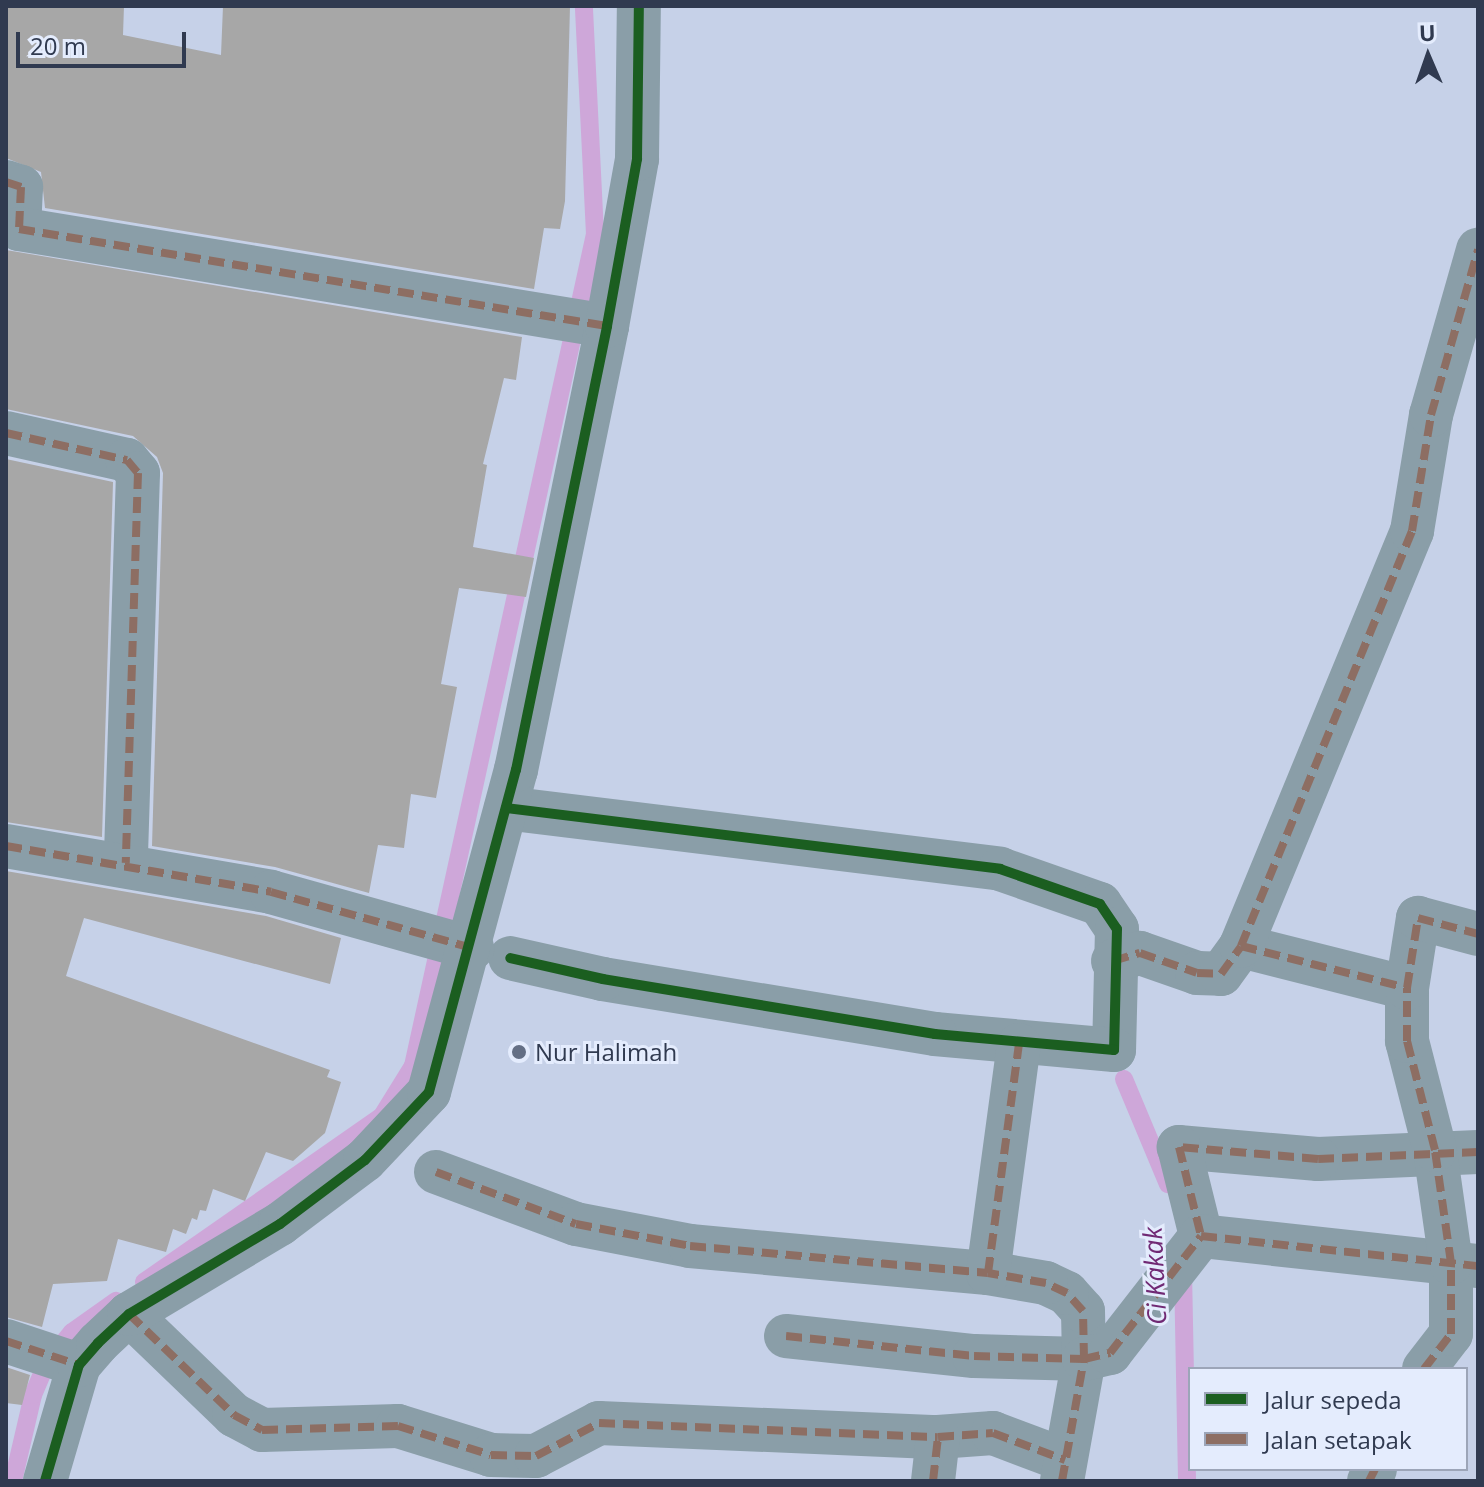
<!DOCTYPE html>
<html>
<head>
<meta charset="utf-8">
<style>
	body { margin:0 }
	#map { position:relative; width:1484px; height:1487px; overflow:hidden; background:#c6d1e8; font-family:"Open Sans",sans-serif }
	div>[style] { position:absolute }
	.stream>* { height:18px; margin:-9px; padding:0 9px; transform-origin:9px; border-radius:9px; background:#cea7d9 }
	.building>* { inset:0; background:#a7a7a7 }
	.street>* { height:44px; margin:-22px; padding:0 22px; transform-origin:22px; border-radius:22px; background:#8a9ea8 }
	.quiet>* { height:8px; margin-top:-4px; transform-origin:0; background:repeating-linear-gradient(90deg,#8d6e63 0 16px,transparent 0 24px) }
	.cycleway>* { height:10px; margin:-5px; padding:0 5px; transform-origin:5px; border-radius:5px; background:#1b5e20 }
	.dots>* { width:22px; height:22px; translate:-50% -50%; box-sizing:border-box; border:4px solid #e4ecfd; border-radius:50% }
	span { translate:-50% -50%; white-space:nowrap; text-align:center; line-height:1.15; -webkit-text-stroke:6px #e4ecfd; paint-order:stroke }
	.poi-label { font-size:24px; color:#303a50 }
	.left { translate:0 -50%; text-align:left }
	.water-label { font-size:26px; color:#702974; font-style:italic }
	.frame { position:absolute; inset:0; border:8px solid #303a50; pointer-events:none }
	.legend { position:absolute; left:1188px; top:1367px; width:280px; height:104px; box-sizing:border-box; background:#e4ecfd; border:2px solid #9ca5b8; margin:0; padding:10px 14px; list-style:none; font-size:24px; color:#303a50 }
	.legend li { display:flex; align-items:center; gap:16px; height:40px }
	.legend b { width:40px; border:2px solid #9ca5b8 }
	.north { position:absolute; left:1388px; top:16px; width:80px; height:80px; -webkit-text-stroke:6px #e4ecfd; paint-order:stroke; rotate:358deg; font-size:22px; font-weight:700; line-height:32px; text-align:center; color:#303a50 }
	.north::after { content:''; display:block; margin:auto; width:28px; height:36px; background:#303a50; clip-path:polygon(50% 0,100% 100%,50% 72%,0 100%) }
	.scale { position:absolute; left:16px; top:32px; width:170px; height:36px; box-sizing:border-box; border:4px solid #303a50; border-top:0; padding-left:10px; font-size:24px; line-height:28px; white-space:nowrap; color:#303a50; -webkit-text-stroke:6px #e4ecfd; paint-order:stroke }
</style>
</head>
<body>
<div id="map">
	<div class="stream">
		<i style="left:1124px;top:1079px;width:114px;rotate:67.3deg"></i>
		<i style="left:1183px;top:1271px;width:210px;rotate:88.9deg"></i>
		<i style="left:144px;top:1282px;width:290px;rotate:-34.9deg"></i>
		<i style="left:382px;top:1116px;width:59px;rotate:-58.2deg"></i>
		<i style="left:413px;top:1066px;width:852px;rotate:-77.66deg"></i>
		<i style="left:595px;top:234px;width:228px;rotate:-92.8deg"></i>
		<i style="left:13px;top:1481px;width:88px;rotate:-76.9deg"></i>
		<i style="left:33px;top:1395px;width:34px;rotate:-67deg"></i>
		<i style="left:46px;top:1364px;width:41px;rotate:-50.9deg"></i>
		<i style="left:72px;top:1332px;width:54px;rotate:-35.2deg"></i>
	</div>
	<div class="building">
		<i style="clip-path:polygon(6px 6px,124px 6px,123px 35px,221px 55px,223px 6px,570px 6px,565px 201px,560px 229px,544px 228px,534px 289px,45px 208px,41px 172px,6px 158px)"></i>
		<i style="clip-path:polygon(6px 250px,522px 337px,516px 380px,504px 378px,483px 464px,487px 465px,473px 547px,534px 558px,526px 597px,459px 588px,441px 684px,457px 687px,436px 798px,411px 794px,404px 848px,378px 845px,369px 893px,275px 867px,152px 846px,163px 473px,157px 457px,133px 436px,6px 409px)"></i>
		<i style="clip-path:polygon(6px 459px,113px 482px,102px 837px,6px 822px)"></i>
		<i style="clip-path:polygon(6px 871px,266px 916px,341px 938px,330px 984px,84px 918px,66px 976px,330px 1070px,327px 1077px,341px 1082px,325px 1133px,293px 1161px,266px 1152px,245px 1201px,213px 1189px,206px 1211px,200px 1210px,197px 1220px,192px 1218px,186px 1234px,173px 1229px,166px 1252px,118px 1239px,107px 1281px,53px 1284px,42px 1327px,6px 1317px)"></i>
		<i style="clip-path:polygon(6px 1367px,30px 1375px,22px 1405px,6px 1403px)"></i>
	</div>
	<div class="street">
		<i style="left:6px;top:182px;width:16px;rotate:18deg"></i>
		<i style="left:21px;top:187px;width:42px;rotate:92.7deg"></i>
		<i style="left:19px;top:229px;width:596px;rotate:9.37deg"></i>
		<i style="left:6px;top:433px;width:124px;rotate:12.6deg"></i>
		<i style="left:127px;top:460px;width:17px;rotate:50deg"></i>
		<i style="left:138px;top:473px;width:390px;rotate:91.8deg"></i>
		<i style="left:506px;top:808px;width:498px;rotate:7deg"></i>
		<i style="left:1000px;top:869px;width:106px;rotate:19.3deg"></i>
		<i style="left:1100px;top:904px;width:30px;rotate:56deg"></i>
		<i style="left:1117px;top:929px;width:121px;rotate:91.4deg"></i>
		<i style="left:1114px;top:1050px;width:180px;rotate:-174.9deg"></i>
		<i style="left:935px;top:1034px;width:337px;rotate:-170.6deg"></i>
		<i style="left:603px;top:979px;width:95px;rotate:-167.3deg"></i>
		<i style="left:6px;top:846px;width:269px;rotate:9.8deg"></i>
		<i style="left:271px;top:892px;width:209px;rotate:15.6deg"></i>
		<i style="left:1241px;top:946px;width:171px;rotate:14.2deg"></i>
		<i style="left:1113px;top:961px;width:28px;rotate:-17deg"></i>
		<i style="left:1140px;top:953px;width:60px;rotate:19.3deg"></i>
		<i style="left:1197px;top:973px;width:24px;rotate:2deg"></i>
		<i style="left:1221px;top:974px;width:34px;rotate:-54deg"></i>
		<i style="left:1241px;top:946px;width:449px;rotate:-67.6deg"></i>
		<i style="left:1412px;top:531px;width:118px;rotate:-80.7deg"></i>
		<i style="left:1431px;top:415px;width:172px;rotate:-74.1deg"></i>
		<i style="left:1478px;top:1152px;width:160px;rotate:177.5deg"></i>
		<i style="left:1318px;top:1159px;width:140px;rotate:-175.1deg"></i>
		<i style="left:1179px;top:1147px;width:92px;rotate:76.1deg"></i>
		<i style="left:1201px;top:1236px;width:279px;rotate:6.2deg"></i>
		<i style="left:436px;top:1172px;width:149px;rotate:20.4deg"></i>
		<i style="left:576px;top:1224px;width:116px;rotate:10.9deg"></i>
		<i style="left:690px;top:1246px;width:299px;rotate:5.2deg"></i>
		<i style="left:129px;top:1314px;width:146px;rotate:43.9deg"></i>
		<i style="left:234px;top:1415px;width:32px;rotate:28deg"></i>
		<i style="left:262px;top:1430px;width:136px;rotate:-1.7deg"></i>
		<i style="left:398px;top:1426px;width:97px;rotate:17.3deg"></i>
		<i style="left:491px;top:1455px;width:45px;rotate:1.3deg"></i>
		<i style="left:536px;top:1456px;width:71px;rotate:-27.6deg"></i>
		<i style="left:599px;top:1423px;width:339px;rotate:2.4deg"></i>
		<i style="left:938px;top:1437px;width:55px;rotate:-4.2deg"></i>
		<i style="left:993px;top:1433px;width:77px;rotate:20.6deg"></i>
		<i style="left:786px;top:1336px;width:189px;rotate:6.1deg"></i>
		<i style="left:974px;top:1356px;width:110px;rotate:1.6deg"></i>
		<i style="left:1084px;top:1359px;width:48px;rotate:-91.2deg"></i>
		<i style="left:1083px;top:1311px;width:24px;rotate:-132deg"></i>
		<i style="left:1067px;top:1293px;width:23px;rotate:-155deg"></i>
		<i style="left:1046px;top:1283px;width:59px;rotate:-170.2deg"></i>
		<i style="left:988px;top:1273px;width:230px;rotate:-82.3deg"></i>
		<i style="left:6px;top:1341px;width:77px;rotate:18.2deg"></i>
		<i style="left:1424px;top:1369px;width:44px;rotate:-52.4deg"></i>
		<i style="left:1451px;top:1334px;width:71px;rotate:-90deg"></i>
		<i style="left:1451px;top:1263px;width:114px;rotate:-98.1deg"></i>
		<i style="left:1435px;top:1150px;width:113px;rotate:-104.4deg"></i>
		<i style="left:1407px;top:1041px;width:53px;rotate:-90deg"></i>
		<i style="left:1407px;top:988px;width:71px;rotate:-81.1deg"></i>
		<i style="left:1418px;top:918px;width:62px;rotate:14.9deg"></i>
		<i style="left:45px;top:1481px;width:121px;rotate:-73.7deg"></i>
		<i style="left:79px;top:1365px;width:29px;rotate:-49deg"></i>
		<i style="left:98px;top:1343px;width:42px;rotate:-43.1deg"></i>
		<i style="left:129px;top:1314px;width:176px;rotate:-30.8deg"></i>
		<i style="left:280px;top:1224px;width:106px;rotate:-37deg"></i>
		<i style="left:365px;top:1160px;width:93px;rotate:-46.7deg"></i>
		<i style="left:429px;top:1092px;width:334px;rotate:-74.9deg"></i>
		<i style="left:516px;top:770px;width:453px;rotate:-78.4deg"></i>
		<i style="left:607px;top:326px;width:170px;rotate:-79.8deg"></i>
		<i style="left:637px;top:159px;width:153px;rotate:-89.3deg"></i>
		<i style="left:933px;top:1481px;width:44px;rotate:-83.5deg"></i>
		<i style="left:1062px;top:1481px;width:124px;rotate:-79.8deg"></i>
		<i style="left:1084px;top:1359px;width:27px;rotate:-13deg"></i>
		<i style="left:1110px;top:1353px;width:148px;rotate:-52.1deg"></i>
		<i style="left:1369px;top:1481px;width:13px;rotate:-63deg"></i>
	</div>
	<div class="quiet">
		<i style="left:6px;top:182px;width:16px;rotate:18deg"></i>
		<i style="left:21px;top:187px;width:42px;rotate:92.7deg"></i>
		<i style="left:19px;top:229px;width:596px;rotate:9.37deg"></i>
		<i style="left:6px;top:433px;width:124px;rotate:12.6deg"></i>
		<i style="left:127px;top:460px;width:17px;rotate:50deg"></i>
		<i style="left:138px;top:473px;width:390px;rotate:91.8deg"></i>
		<i style="left:6px;top:846px;width:269px;rotate:9.8deg"></i>
		<i style="left:271px;top:892px;width:209px;rotate:15.6deg"></i>
		<i style="left:1241px;top:946px;width:171px;rotate:14.2deg"></i>
		<i style="left:1113px;top:961px;width:28px;rotate:-17deg"></i>
		<i style="left:1140px;top:953px;width:60px;rotate:19.3deg"></i>
		<i style="left:1197px;top:973px;width:24px;rotate:2deg"></i>
		<i style="left:1221px;top:974px;width:34px;rotate:-54deg"></i>
		<i style="left:1241px;top:946px;width:449px;rotate:-67.6deg"></i>
		<i style="left:1412px;top:531px;width:118px;rotate:-80.7deg"></i>
		<i style="left:1431px;top:415px;width:172px;rotate:-74.1deg"></i>
		<i style="left:1478px;top:1152px;width:160px;rotate:177.5deg"></i>
		<i style="left:1318px;top:1159px;width:140px;rotate:-175.1deg"></i>
		<i style="left:1179px;top:1147px;width:92px;rotate:76.1deg"></i>
		<i style="left:1201px;top:1236px;width:279px;rotate:6.2deg"></i>
		<i style="left:436px;top:1172px;width:149px;rotate:20.4deg"></i>
		<i style="left:576px;top:1224px;width:116px;rotate:10.9deg"></i>
		<i style="left:690px;top:1246px;width:299px;rotate:5.2deg"></i>
		<i style="left:129px;top:1314px;width:146px;rotate:43.9deg"></i>
		<i style="left:234px;top:1415px;width:32px;rotate:28deg"></i>
		<i style="left:262px;top:1430px;width:136px;rotate:-1.7deg"></i>
		<i style="left:398px;top:1426px;width:97px;rotate:17.3deg"></i>
		<i style="left:491px;top:1455px;width:45px;rotate:1.3deg"></i>
		<i style="left:536px;top:1456px;width:71px;rotate:-27.6deg"></i>
		<i style="left:599px;top:1423px;width:339px;rotate:2.4deg"></i>
		<i style="left:938px;top:1437px;width:55px;rotate:-4.2deg"></i>
		<i style="left:993px;top:1433px;width:77px;rotate:20.6deg"></i>
		<i style="left:786px;top:1336px;width:189px;rotate:6.1deg"></i>
		<i style="left:974px;top:1356px;width:110px;rotate:1.6deg"></i>
		<i style="left:1084px;top:1359px;width:48px;rotate:-91.2deg"></i>
		<i style="left:1083px;top:1311px;width:24px;rotate:-132deg"></i>
		<i style="left:1067px;top:1293px;width:23px;rotate:-155deg"></i>
		<i style="left:1046px;top:1283px;width:59px;rotate:-170.2deg"></i>
		<i style="left:988px;top:1273px;width:230px;rotate:-82.3deg"></i>
		<i style="left:6px;top:1341px;width:77px;rotate:18.2deg"></i>
		<i style="left:1424px;top:1369px;width:44px;rotate:-52.4deg"></i>
		<i style="left:1451px;top:1334px;width:71px;rotate:-90deg"></i>
		<i style="left:1451px;top:1263px;width:114px;rotate:-98.1deg"></i>
		<i style="left:1435px;top:1150px;width:113px;rotate:-104.4deg"></i>
		<i style="left:1407px;top:1041px;width:53px;rotate:-90deg"></i>
		<i style="left:1407px;top:988px;width:71px;rotate:-81.1deg"></i>
		<i style="left:1418px;top:918px;width:62px;rotate:14.9deg"></i>
		<i style="left:933px;top:1481px;width:44px;rotate:-83.5deg"></i>
		<i style="left:1062px;top:1481px;width:124px;rotate:-79.8deg"></i>
		<i style="left:1084px;top:1359px;width:27px;rotate:-13deg"></i>
		<i style="left:1110px;top:1353px;width:148px;rotate:-52.1deg"></i>
		<i style="left:1369px;top:1481px;width:13px;rotate:-63deg"></i>
	</div>
	<div class="cycleway">
		<i style="left:506px;top:808px;width:498px;rotate:7deg"></i>
		<i style="left:1000px;top:869px;width:106px;rotate:19.3deg"></i>
		<i style="left:1100px;top:904px;width:30px;rotate:56deg"></i>
		<i style="left:1117px;top:929px;width:121px;rotate:91.4deg"></i>
		<i style="left:1114px;top:1050px;width:180px;rotate:-174.9deg"></i>
		<i style="left:935px;top:1034px;width:337px;rotate:-170.6deg"></i>
		<i style="left:603px;top:979px;width:95px;rotate:-167.3deg"></i>
		<i style="left:45px;top:1481px;width:121px;rotate:-73.7deg"></i>
		<i style="left:79px;top:1365px;width:29px;rotate:-49deg"></i>
		<i style="left:98px;top:1343px;width:42px;rotate:-43.1deg"></i>
		<i style="left:129px;top:1314px;width:176px;rotate:-30.8deg"></i>
		<i style="left:280px;top:1224px;width:106px;rotate:-37deg"></i>
		<i style="left:365px;top:1160px;width:93px;rotate:-46.7deg"></i>
		<i style="left:429px;top:1092px;width:334px;rotate:-74.9deg"></i>
		<i style="left:516px;top:770px;width:453px;rotate:-78.4deg"></i>
		<i style="left:607px;top:326px;width:170px;rotate:-79.8deg"></i>
		<i style="left:637px;top:159px;width:153px;rotate:-89.3deg"></i>
	</div>
	<div class="dots">
		<i style="left:519px;top:1052px;background:#646f85"></i>
	</div>
	<div class="poi-label">
		<span class="left" style="left:535px;top:1052px">Nur Halimah</span>
	</div>
	<div class="water-label">
		<span style="left:1155px;top:1276px;rotate:-93deg">Ci Kakak</span>
	</div>
	<div class="frame"></div>
	<ul class="legend">
	<li><b style="height:10px;background:#1b5e20"></b>Jalur sepeda</li>
	<li><b style="height:10px;background:#8d6e63"></b>Jalan setapak</li>
	</ul>
	<div class="north">U</div>
	<div class="scale">20 m</div>
</div>
</body>
</html>
